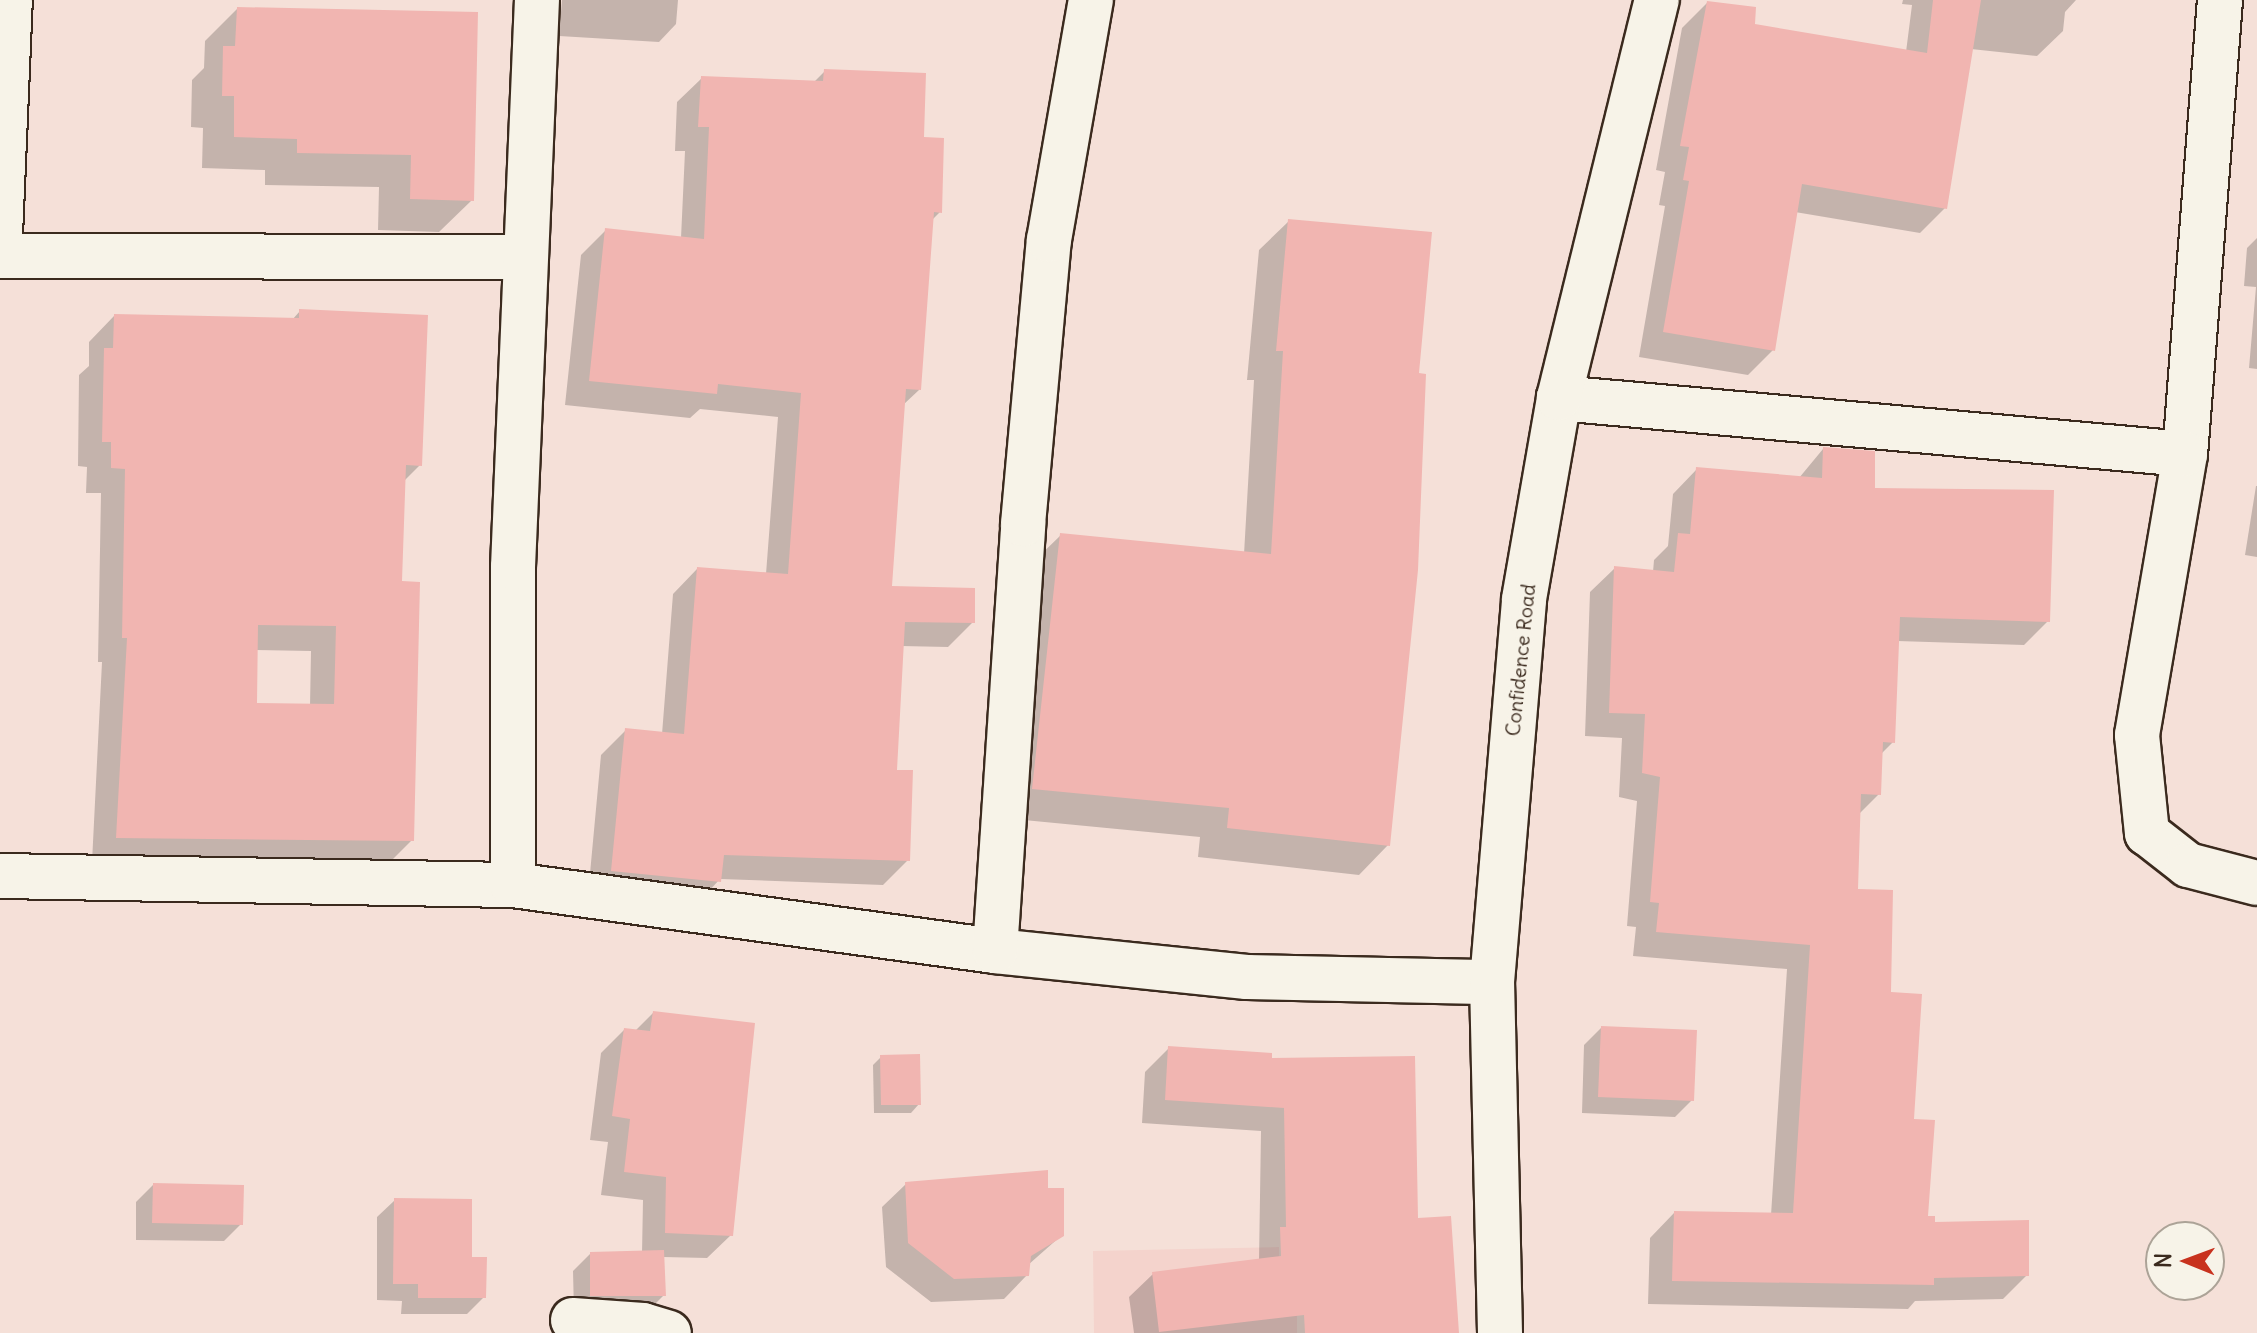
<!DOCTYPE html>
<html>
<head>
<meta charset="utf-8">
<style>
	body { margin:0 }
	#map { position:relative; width:2257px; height:1333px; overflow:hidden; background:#f5e0d8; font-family:Delius,sans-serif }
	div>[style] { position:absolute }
	.built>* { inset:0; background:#f4d3cc }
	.shadow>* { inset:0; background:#0003 }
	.building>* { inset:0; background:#f1b5b1 }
	.roads { filter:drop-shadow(2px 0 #3b2a1e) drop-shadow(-2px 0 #3b2a1e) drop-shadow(0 2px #3b2a1e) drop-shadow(0 -2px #3b2a1e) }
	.minor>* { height:44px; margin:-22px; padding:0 22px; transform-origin:22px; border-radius:22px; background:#f7f3e8 }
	span { translate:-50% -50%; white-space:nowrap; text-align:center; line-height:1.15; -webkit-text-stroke:7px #f7f3e8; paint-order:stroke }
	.street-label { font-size:20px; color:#3b2a1e }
	.north { position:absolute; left:2145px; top:1221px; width:80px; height:80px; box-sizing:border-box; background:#f7f3e8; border:2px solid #aca397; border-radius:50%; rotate:271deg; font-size:22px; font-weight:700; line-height:32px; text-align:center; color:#3b2a1e }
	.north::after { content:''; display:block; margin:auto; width:28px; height:36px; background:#c8321e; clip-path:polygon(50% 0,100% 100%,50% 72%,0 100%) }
</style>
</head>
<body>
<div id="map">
	<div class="built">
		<i style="clip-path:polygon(1279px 1247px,1280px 1316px,1297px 1316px,1297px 1333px,1094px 1333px,1093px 1251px)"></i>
	</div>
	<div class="shadow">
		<i style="clip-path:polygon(562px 0,678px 0,676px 24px,659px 42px,559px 36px)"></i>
		<i style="clip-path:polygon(1903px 0,2076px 0,2065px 12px,2063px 31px,2037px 56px,1971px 49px,1945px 208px,1920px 233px,1795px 212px,1773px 350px,1748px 375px,1639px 357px,1665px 206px,1659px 205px,1665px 172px,1656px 170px,1682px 28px,1707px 3px,1752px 25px,1906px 52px,1912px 5px,1902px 4px)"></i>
		<i style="clip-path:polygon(237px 9px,472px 200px,439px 232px,378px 230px,379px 187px,265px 185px,265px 170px,202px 168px,203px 128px,191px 127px,192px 80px,204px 68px,205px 41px)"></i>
		<i style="clip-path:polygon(825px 71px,922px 139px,940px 212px,932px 220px,919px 390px,903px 405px,889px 588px,973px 622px,948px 647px,901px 646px,895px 772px,908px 860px,883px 885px,720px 879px,695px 906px,588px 895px,601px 755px,626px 730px,662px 734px,673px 594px,697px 569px,766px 574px,778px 417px,700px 409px,690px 418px,565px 405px,581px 255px,606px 230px,681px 238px,685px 151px,675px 151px,677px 102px,702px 78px,814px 82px)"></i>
		<i style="clip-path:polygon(1289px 221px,1417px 375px,1388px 845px,1359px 875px,1198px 857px,1200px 837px,1004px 818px,1031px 564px,1061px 535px,1244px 554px,1254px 380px,1247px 380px,1259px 250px)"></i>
		<i style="clip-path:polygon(2257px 238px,2257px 369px,2249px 368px,2256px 287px,2244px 286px,2247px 248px)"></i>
		<i style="clip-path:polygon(evenodd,300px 311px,420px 465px,403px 482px,400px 583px,412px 840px,386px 866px,92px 862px,102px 662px,98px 662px,101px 493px,86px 493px,87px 467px,78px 466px,79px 375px,89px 366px,89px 342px,114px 316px,292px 320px,300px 311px,256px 650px,311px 651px,310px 706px,255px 705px,256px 650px)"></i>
		<i style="clip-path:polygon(1823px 449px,2048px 621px,2024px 645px,1897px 641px,1893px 742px,1881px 754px,1879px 794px,1858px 815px,1856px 891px,1889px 994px,1926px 1218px,2027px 1275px,2003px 1299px,1915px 1301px,1908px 1309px,1648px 1304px,1650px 1238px,1674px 1213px,1771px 1215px,1787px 969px,1633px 956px,1636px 927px,1627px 926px,1637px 801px,1619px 797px,1622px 738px,1585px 736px,1590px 592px,1615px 568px,1653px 572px,1654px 560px,1668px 546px,1673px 494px,1697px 469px,1799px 478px)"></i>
		<i style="clip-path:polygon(2256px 486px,2257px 486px,2257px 557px,2245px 555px)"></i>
		<i style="clip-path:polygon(653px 1013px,731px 1235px,707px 1258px,663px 1257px,664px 1295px,647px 1312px,574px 1313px,573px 1271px,590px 1254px,642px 1253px,643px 1200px,601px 1195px,608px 1142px,590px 1140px,601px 1053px,624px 1030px,635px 1031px)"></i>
		<i style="clip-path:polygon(1601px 1028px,1692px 1100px,1675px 1117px,1582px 1113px,1584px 1045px)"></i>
		<i style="clip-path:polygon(1169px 1048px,1269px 1060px,1416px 1220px,1457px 1333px,1134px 1333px,1129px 1297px,1153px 1274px,1259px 1261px,1261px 1131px,1142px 1123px,1145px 1072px)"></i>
		<i style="clip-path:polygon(881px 1057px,919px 1104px,911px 1113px,874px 1113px,873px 1065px)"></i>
		<i style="clip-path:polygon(906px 1184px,1046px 1189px,1062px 1235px,1028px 1265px,1027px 1275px,1004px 1299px,931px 1302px,886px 1267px,882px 1207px)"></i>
		<i style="clip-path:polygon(153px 1185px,241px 1224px,224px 1241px,136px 1240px,136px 1202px)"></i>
		<i style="clip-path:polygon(395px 1200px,470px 1259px,484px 1297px,467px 1314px,401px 1314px,402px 1301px,377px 1300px,377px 1217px)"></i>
	</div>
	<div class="building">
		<i style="clip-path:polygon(1933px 0,1981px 0,1947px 209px,1802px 184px,1775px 351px,1663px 332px,1689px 181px,1683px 180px,1689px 147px,1680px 146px,1707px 1px,1756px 7px,1755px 24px,1927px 53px)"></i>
		<i style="clip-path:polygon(237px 7px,478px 12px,474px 201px,410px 199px,411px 155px,297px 153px,297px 139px,234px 137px,234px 96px,222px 96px,223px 46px,235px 46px)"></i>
		<i style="clip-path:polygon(824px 69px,926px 73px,924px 137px,944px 138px,942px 213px,934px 212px,921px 390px,906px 389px,892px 586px,975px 588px,975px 623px,905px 622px,897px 770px,913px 770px,910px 861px,724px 855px,721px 882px,611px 871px,625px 728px,684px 734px,697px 567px,788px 574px,801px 393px,718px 384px,717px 394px,589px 381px,605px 228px,704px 239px,709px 127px,698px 127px,701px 76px,823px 81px)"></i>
		<i style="clip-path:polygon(1288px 219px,1432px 232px,1419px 373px,1426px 374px,1418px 570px,1390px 846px,1227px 828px,1229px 808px,1032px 789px,1060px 533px,1271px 554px,1283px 351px,1276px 351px)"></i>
		<i style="clip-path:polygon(evenodd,299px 309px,428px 315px,422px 466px,406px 465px,402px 581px,420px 582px,414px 841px,116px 838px,127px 638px,122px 638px,125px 469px,111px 468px,111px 442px,102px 442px,104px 348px,113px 348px,114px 314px,299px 318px,299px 309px,258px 625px,336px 626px,334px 704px,257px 703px,258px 625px)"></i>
		<i style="clip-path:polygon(1823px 447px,1875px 451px,1875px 488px,2054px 490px,2050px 622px,1900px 617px,1895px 743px,1883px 742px,1881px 795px,1861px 794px,1858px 889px,1893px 890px,1891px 992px,1922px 994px,1914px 1119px,1935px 1120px,1928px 1216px,1935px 1216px,1935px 1222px,2029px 1220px,2029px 1276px,1934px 1278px,1934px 1285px,1672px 1281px,1674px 1211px,1793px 1213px,1810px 945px,1656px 932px,1659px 903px,1650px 902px,1660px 777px,1642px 773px,1645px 714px,1609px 713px,1614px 566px,1674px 572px,1678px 533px,1690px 534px,1696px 467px,1822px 478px)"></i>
		<i style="clip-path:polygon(653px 1011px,755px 1023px,733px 1236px,665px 1233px,666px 1177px,624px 1172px,630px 1119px,612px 1116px,624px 1028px,650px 1031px)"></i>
		<i style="clip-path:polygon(1601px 1026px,1697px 1030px,1694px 1101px,1598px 1097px)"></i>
		<i style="clip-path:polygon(1168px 1046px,1272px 1053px,1272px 1058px,1415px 1056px,1418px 1218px,1451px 1216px,1459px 1333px,1305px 1333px,1304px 1315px,1159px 1332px,1152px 1272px,1281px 1256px,1280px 1227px,1286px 1227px,1284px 1108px,1165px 1100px)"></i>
		<i style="clip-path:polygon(920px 1054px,921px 1105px,881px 1105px,880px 1055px)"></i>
		<i style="clip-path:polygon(1048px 1170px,1048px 1188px,1064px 1188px,1064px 1236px,1031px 1256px,1029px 1276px,954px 1279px,908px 1243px,905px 1182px)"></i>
		<i style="clip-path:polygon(153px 1183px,244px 1185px,243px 1225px,152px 1223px)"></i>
		<i style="clip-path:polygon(394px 1198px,472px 1199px,472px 1257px,487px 1257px,486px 1298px,418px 1298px,418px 1284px,393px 1284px)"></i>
		<i style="clip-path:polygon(664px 1250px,666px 1296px,590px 1296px,590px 1252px)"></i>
	</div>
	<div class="roads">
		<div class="minor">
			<i style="left:2220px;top:0;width:455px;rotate:94.4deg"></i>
			<i style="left:2185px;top:454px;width:285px;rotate:99.7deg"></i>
			<i style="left:2137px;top:735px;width:99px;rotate:84.2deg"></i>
			<i style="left:2147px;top:833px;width:52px;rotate:38deg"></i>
			<i style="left:2188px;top:865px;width:71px;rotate:14.6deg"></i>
			<i style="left:0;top:235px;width:235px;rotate:-87.6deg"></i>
			<i style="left:0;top:256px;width:523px;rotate:0.11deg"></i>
			<i style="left:1559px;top:398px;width:628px;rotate:5.11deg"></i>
			<i style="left:0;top:876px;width:513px;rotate:1.01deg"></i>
			<i style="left:513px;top:885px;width:486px;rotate:7.8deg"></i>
			<i style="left:995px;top:951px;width:253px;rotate:5.9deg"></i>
			<i style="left:1247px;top:977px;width:245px;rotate:1.2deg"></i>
			<i style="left:513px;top:885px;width:318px;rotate:-90deg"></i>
			<i style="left:513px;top:567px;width:568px;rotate:-87.58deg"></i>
			<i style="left:995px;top:951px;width:428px;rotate:-86.2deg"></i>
			<i style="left:1023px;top:524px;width:285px;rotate:-84.8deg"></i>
			<i style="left:1049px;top:240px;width:244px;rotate:-80.1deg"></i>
			<i style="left:573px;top:1320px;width:70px;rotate:4.1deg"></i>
			<i style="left:643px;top:1325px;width:27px;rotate:17deg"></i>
			<i style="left:1500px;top:1333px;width:351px;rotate:-91.3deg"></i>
			<i style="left:1492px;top:982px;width:384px;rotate:-85.2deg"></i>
			<i style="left:1524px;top:599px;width:204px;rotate:-80.1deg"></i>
			<i style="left:1559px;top:398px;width:410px;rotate:-76.2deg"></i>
		</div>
	</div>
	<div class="street-label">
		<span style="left:1520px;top:660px;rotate:-84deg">Confidence Road</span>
	</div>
	<div class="north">N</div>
</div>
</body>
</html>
